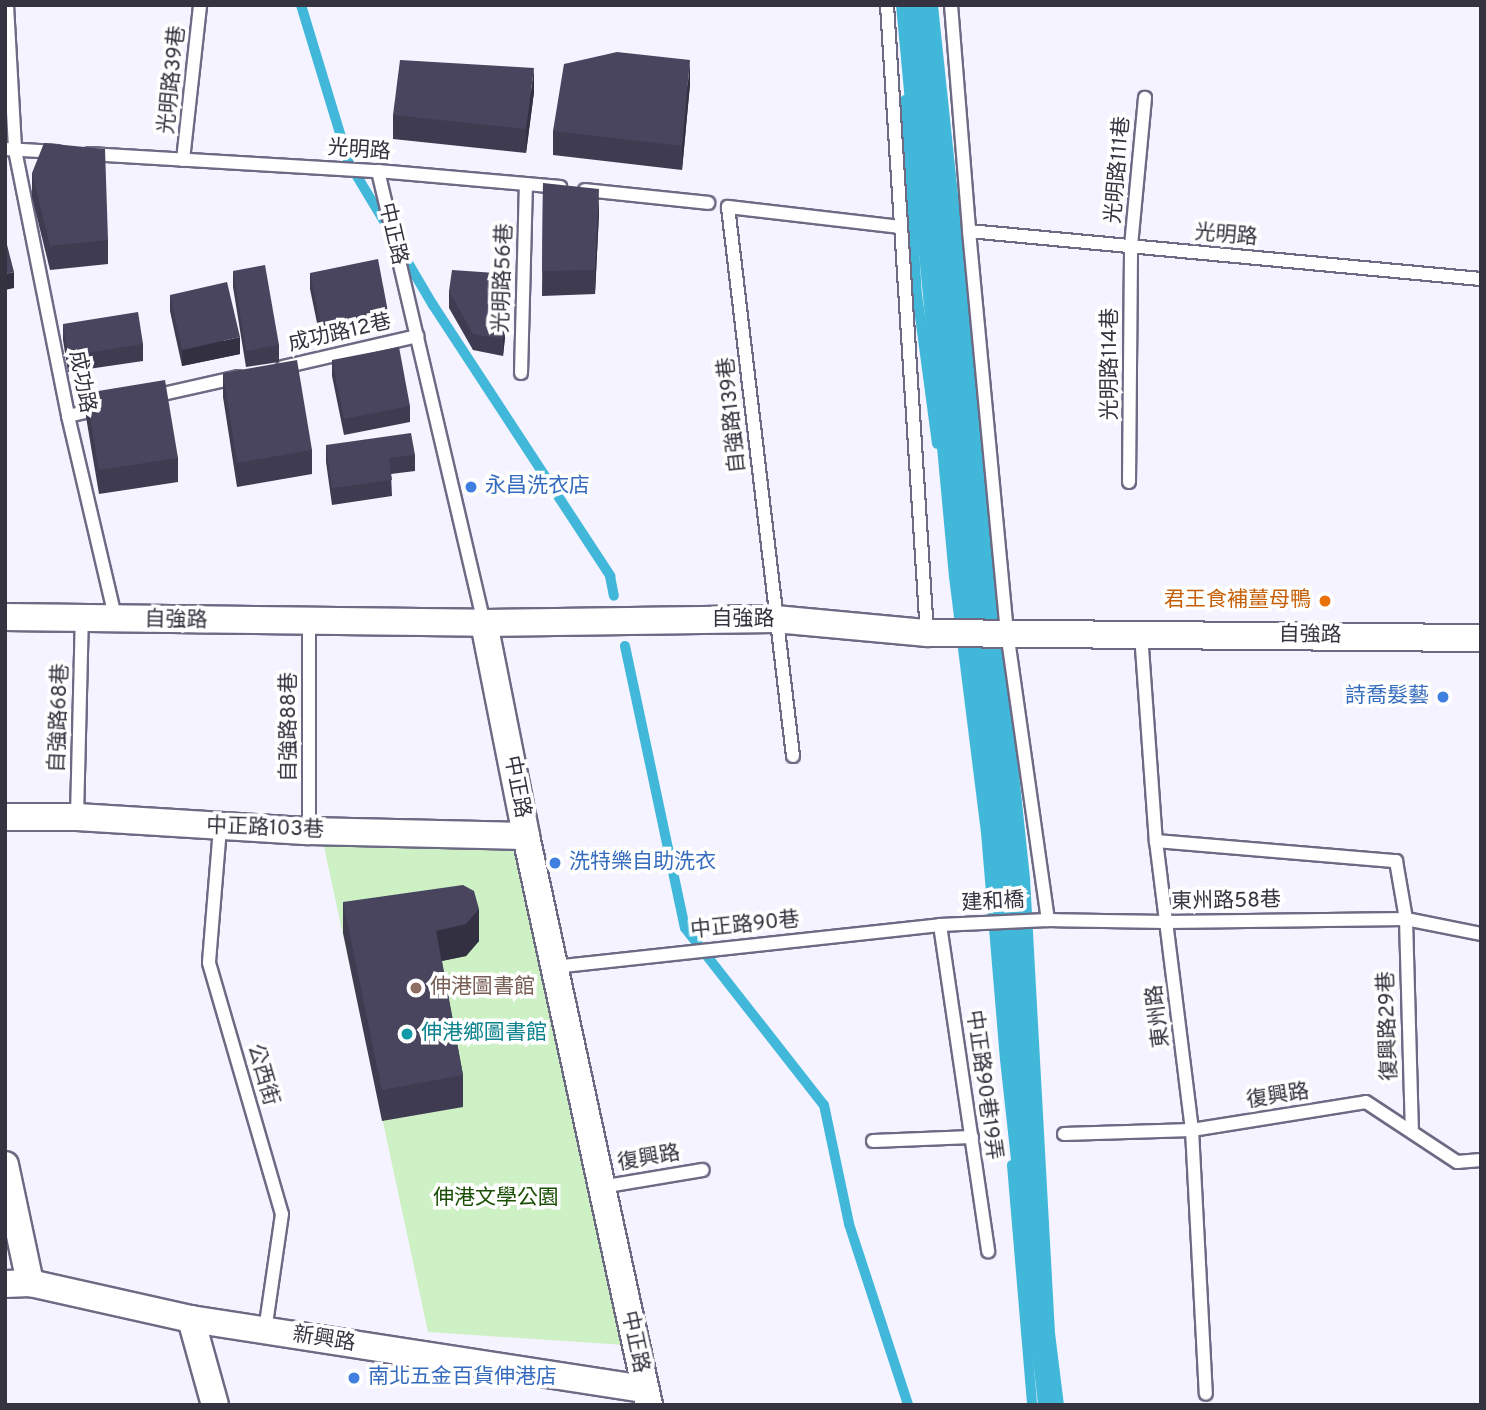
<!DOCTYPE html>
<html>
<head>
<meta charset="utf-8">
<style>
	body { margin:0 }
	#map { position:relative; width:1486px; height:1410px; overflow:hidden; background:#f4f3ff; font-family:Overpass,"Noto Sans TC",sans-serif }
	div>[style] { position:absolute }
	.green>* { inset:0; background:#cdf0c4 }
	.water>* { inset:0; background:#41b8d9 }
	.stream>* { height:10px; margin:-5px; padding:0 5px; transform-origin:5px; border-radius:5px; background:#41b8d9 }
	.roads { filter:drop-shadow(2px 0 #6d6a84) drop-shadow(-2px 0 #6d6a84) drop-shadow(0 2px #6d6a84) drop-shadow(0 -2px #6d6a84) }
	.service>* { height:12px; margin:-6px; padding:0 6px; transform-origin:6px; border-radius:6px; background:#fff }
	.minor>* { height:26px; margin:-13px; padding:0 13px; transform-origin:13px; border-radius:13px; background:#fff }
	.wall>* { inset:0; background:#3f3b51 }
	.shaded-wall>* { inset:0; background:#333042 }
	.building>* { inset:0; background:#49455e }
	.dots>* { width:19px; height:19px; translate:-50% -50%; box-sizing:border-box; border:4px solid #fff; border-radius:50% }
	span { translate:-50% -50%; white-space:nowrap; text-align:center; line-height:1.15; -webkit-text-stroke:7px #fff; paint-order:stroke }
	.street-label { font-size:21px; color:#34333f }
	.shop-label { font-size:21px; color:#366cbe }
	.left { translate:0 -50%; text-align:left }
	.right { translate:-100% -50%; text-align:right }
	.food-label { font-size:21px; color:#c56008 }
	.education-label { font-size:21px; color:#785e54 }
	.culture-label { font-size:21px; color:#0d838f }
	.park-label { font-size:21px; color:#1a4f05 }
	.frame { position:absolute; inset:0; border:7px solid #34333f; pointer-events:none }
</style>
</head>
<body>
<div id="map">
	<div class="green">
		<i style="clip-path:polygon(323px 842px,518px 845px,625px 1345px,428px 1332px)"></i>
	</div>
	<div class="water">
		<i style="clip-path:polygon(896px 5px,938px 5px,1030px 878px,1055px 1333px,1064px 1405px,1038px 1405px,1000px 1060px,981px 833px,949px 577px)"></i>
	</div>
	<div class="stream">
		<i style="left:301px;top:5px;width:165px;rotate:73.1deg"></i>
		<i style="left:349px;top:163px;width:79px;rotate:58.9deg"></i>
		<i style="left:905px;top:100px;width:194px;rotate:86.5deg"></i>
		<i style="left:917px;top:294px;width:151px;rotate:82.4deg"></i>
		<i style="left:397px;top:244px;width:71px;rotate:59.5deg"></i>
		<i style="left:433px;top:305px;width:324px;rotate:56.8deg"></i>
		<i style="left:610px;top:576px;width:20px;rotate:79deg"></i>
		<i style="left:625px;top:646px;width:288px;rotate:78deg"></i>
		<i style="left:685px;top:928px;width:225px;rotate:51.9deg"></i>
		<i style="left:824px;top:1105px;width:122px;rotate:78.1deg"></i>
		<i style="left:849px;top:1224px;width:190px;rotate:71.9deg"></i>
		<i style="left:1012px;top:1165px;width:241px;rotate:85.2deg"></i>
	</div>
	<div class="roads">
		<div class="service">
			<i style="left:7px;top:5px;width:145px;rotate:86.8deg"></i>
			<i style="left:15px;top:150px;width:271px;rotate:78.7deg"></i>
			<i style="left:68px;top:416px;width:210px;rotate:76.8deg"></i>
			<i style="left:887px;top:5px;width:629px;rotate:86.36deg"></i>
			<i style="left:951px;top:5px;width:227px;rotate:85.4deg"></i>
			<i style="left:969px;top:231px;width:403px;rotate:84.6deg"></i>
			<i style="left:1007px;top:632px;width:291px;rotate:81.9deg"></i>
			<i style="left:5px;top:149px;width:52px;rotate:3.3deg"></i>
			<i style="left:89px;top:154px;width:289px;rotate:3.4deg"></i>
			<i style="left:378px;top:171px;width:183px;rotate:5deg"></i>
			<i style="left:183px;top:160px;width:156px;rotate:-83.7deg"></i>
			<i style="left:378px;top:171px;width:464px;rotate:76.8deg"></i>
			<i style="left:585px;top:190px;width:124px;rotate:6deg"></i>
			<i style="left:969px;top:231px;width:514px;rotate:5.36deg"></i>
			<i style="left:283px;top:367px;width:138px;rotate:-13deg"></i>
			<i style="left:521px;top:373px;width:189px;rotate:-88.5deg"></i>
			<i style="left:154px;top:396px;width:86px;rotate:-12.7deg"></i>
			<i style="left:68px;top:416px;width:35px;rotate:-13deg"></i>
			<i style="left:1129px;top:482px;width:236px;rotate:-89.5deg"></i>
			<i style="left:1131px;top:246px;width:149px;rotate:-84.6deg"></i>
			<i style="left:309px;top:622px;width:209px;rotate:90deg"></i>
			<i style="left:1141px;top:634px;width:208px;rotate:85.9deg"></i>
			<i style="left:1156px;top:841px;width:291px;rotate:82.9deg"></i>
			<i style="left:1192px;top:1130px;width:264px;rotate:87deg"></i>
			<i style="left:793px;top:756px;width:553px;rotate:-96.75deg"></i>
			<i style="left:728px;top:207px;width:174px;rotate:6.6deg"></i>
			<i style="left:77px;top:817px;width:198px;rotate:-88.6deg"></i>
			<i style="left:220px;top:828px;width:135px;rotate:94.7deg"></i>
			<i style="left:209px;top:963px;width:261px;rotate:73.8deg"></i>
			<i style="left:282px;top:1214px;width:118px;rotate:98.3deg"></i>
			<i style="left:1156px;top:841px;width:241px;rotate:4.8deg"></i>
			<i style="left:1396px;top:861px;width:59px;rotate:80.2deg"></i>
			<i style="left:1406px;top:919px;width:212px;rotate:88.4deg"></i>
			<i style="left:940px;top:925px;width:330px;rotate:81.6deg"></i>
			<i style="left:554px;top:967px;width:388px;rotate:-6.2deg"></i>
			<i style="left:940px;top:925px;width:108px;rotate:-2.7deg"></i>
			<i style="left:1048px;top:920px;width:119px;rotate:1deg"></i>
			<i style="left:1167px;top:922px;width:239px;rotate:-0.7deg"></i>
			<i style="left:1406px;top:919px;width:76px;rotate:11.3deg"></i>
			<i style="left:1064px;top:1134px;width:128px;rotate:-1.8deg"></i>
			<i style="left:1192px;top:1130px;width:176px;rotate:-9.1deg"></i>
			<i style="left:1366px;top:1102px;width:109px;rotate:33.4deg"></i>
			<i style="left:1457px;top:1162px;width:24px;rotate:-5deg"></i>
			<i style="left:873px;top:1141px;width:99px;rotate:-2.3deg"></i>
			<i style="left:601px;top:1187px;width:103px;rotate:-9.5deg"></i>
		</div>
		<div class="minor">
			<i style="left:5px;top:617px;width:479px;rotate:0.7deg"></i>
			<i style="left:484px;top:623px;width:291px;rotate:-0.8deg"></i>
			<i style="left:775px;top:619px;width:153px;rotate:5.3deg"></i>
			<i style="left:927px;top:633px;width:554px;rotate:0.52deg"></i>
			<i style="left:484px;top:623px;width:217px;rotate:78.8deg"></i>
			<i style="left:526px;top:836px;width:582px;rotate:77.8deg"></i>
			<i style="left:5px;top:817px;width:72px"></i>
			<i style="left:77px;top:817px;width:232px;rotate:3.5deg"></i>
			<i style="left:309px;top:831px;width:217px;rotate:1.3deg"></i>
			<i style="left:5px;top:1165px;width:121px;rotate:78deg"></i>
			<i style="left:5px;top:1284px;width:25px;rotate:-2deg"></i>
			<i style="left:30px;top:1283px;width:165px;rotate:12.6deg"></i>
			<i style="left:191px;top:1319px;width:459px;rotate:8.8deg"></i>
			<i style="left:191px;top:1319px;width:89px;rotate:74.4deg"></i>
		</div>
	</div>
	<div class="wall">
		<i style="clip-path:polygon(690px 84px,682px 170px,553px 155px,553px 131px)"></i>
		<i style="clip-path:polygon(534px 92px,526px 153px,393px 139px,393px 115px)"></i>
		<i style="clip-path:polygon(32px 173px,108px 240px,108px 264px,50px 270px,32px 197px)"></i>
		<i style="clip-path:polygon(543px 183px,599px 213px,595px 294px,542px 296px)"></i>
		<i style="clip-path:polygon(233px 271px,279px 345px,279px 362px,246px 367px,233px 287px)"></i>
		<i style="clip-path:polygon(310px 273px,388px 329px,321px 342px,310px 289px)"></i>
		<i style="clip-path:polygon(510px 290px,503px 356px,473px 350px,449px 308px,449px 291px)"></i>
		<i style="clip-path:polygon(170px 295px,240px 354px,182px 366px,170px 311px)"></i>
		<i style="clip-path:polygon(63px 324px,143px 344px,143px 361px,68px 372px,63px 340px)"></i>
		<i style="clip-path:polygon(332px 360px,410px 406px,410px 422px,344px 435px,332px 376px)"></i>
		<i style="clip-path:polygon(223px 373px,312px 450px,312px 474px,237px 487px,223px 397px)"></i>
		<i style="clip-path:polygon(86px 393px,178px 458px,178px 482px,99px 494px,86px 417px)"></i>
		<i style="clip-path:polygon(326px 445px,415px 455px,415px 471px,391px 474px,392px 496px,332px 505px,326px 462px)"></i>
		<i style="clip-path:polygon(343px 902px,479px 941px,466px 956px,442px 961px,463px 1075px,463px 1107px,382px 1121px,343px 933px)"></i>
	</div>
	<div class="shaded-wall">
		<i style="clip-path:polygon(690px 60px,690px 84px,682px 170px,682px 146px)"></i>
		<i style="clip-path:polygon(534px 68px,534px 92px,526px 153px,526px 129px)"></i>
		<i style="clip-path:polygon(599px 189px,599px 213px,595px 294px,595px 270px)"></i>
		<i style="clip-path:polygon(14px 272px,14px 288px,5px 290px,5px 274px)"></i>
		<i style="clip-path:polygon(510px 274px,510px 290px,503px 356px,503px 339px)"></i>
		<i style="clip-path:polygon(388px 312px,388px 329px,321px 342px,321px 326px)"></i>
		<i style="clip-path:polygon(240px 337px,240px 354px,182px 366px,182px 350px)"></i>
		<i style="clip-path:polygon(479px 909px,479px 941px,466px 956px,436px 962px,436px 931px)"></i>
	</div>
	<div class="building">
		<i style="clip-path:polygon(617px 52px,690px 60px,682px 146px,553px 131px,564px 64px)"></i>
		<i style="clip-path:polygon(400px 60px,534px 68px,526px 129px,393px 115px)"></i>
		<i style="clip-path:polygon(44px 143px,105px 149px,108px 240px,50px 246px,32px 173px)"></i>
		<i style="clip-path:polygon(543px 183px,599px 189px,595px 270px,542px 271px)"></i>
		<i style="clip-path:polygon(5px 237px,14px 272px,5px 274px)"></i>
		<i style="clip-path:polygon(378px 259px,388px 312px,321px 326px,310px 273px)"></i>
		<i style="clip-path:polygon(265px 265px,279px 345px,246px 351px,233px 271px)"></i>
		<i style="clip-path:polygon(452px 270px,510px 274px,503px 339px,473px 334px,449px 291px)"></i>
		<i style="clip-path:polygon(227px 282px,240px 337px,182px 350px,170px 295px)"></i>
		<i style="clip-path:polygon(138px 312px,143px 344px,68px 356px,63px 324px)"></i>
		<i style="clip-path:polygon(399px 347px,410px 406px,344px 419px,332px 360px)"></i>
		<i style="clip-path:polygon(297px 360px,312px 450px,237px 463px,223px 373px)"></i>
		<i style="clip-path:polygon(165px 380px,178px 458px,99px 470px,86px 393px)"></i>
		<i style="clip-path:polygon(411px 433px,415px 455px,389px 458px,392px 480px,332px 488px,326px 445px)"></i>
		<i style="clip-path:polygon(463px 885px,474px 891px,479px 909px,466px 924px,436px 931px,463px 1075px,382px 1090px,343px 902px)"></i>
	</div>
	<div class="dots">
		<i style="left:471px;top:487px;background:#3f7fe0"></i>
		<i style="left:1325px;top:601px;background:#e8710a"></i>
		<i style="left:1443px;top:697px;background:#3f7fe0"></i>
		<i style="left:555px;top:863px;background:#3f7fe0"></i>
		<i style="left:416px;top:988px;background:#8d6e63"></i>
		<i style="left:407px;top:1034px;background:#0f9aa8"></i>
		<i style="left:354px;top:1378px;background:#3f7fe0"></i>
	</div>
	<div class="street-label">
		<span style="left:173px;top:80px;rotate:-84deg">光明路39巷</span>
		<span style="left:359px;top:151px;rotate:4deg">光明路</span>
		<span style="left:1119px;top:170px;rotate:-85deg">光明路111巷</span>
		<span style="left:392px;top:234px;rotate:77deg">中正路</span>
		<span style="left:1226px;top:236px;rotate:5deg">光明路</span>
		<span style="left:504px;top:278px;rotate:-88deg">光明路56巷</span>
		<span style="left:340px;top:334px;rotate:-13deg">成功路12巷</span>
		<span style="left:1111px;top:364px;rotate:-90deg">光明路114巷</span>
		<span style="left:81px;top:382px;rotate:79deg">成功路</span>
		<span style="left:733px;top:415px;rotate:-96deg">自強路139巷</span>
		<span style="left:743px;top:620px">自強路</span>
		<span style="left:176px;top:621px;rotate:1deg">自強路</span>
		<span style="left:1310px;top:636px;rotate:1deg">自強路</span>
		<span style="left:60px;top:718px;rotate:-88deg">自強路68巷</span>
		<span style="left:290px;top:727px;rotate:-90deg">自強路88巷</span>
		<span style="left:516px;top:787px;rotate:79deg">中正路</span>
		<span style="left:265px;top:829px;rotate:2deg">中正路103巷</span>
		<span style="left:1226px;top:902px;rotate:-1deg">東州路58巷</span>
		<span style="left:993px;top:903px;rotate:-3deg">建和橋</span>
		<span style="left:745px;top:926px;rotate:-6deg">中正路90巷</span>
		<span style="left:1159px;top:1016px;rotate:-97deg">東州路</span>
		<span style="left:1389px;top:1026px;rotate:-92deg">復興路29巷</span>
		<span style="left:262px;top:1075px;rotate:74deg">公西街</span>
		<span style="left:983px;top:1085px;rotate:82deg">中正路90巷19弄</span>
		<span style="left:1278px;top:1097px;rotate:-9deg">復興路</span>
		<span style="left:649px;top:1159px;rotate:-10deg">復興路</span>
		<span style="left:324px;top:1340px;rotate:9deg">新興路</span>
		<span style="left:634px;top:1342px;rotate:78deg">中正路</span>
	</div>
	<div class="shop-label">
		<span class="left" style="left:485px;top:487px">永昌洗衣店</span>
		<span class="right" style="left:1429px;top:697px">詩喬髮藝</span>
		<span class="left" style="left:569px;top:863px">洗特樂自助洗衣</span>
		<span class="left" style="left:368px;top:1378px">南北五金百貨伸港店</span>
	</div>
	<div class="food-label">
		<span class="right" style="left:1311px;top:601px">君王食補薑母鴨</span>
	</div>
	<div class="education-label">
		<span class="left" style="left:430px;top:988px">伸港圖書館</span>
	</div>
	<div class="culture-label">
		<span class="left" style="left:421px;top:1034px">伸港鄉圖書館</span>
	</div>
	<div class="park-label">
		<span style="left:496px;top:1199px">伸港文學公園</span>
	</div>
	<div class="frame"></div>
</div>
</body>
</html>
